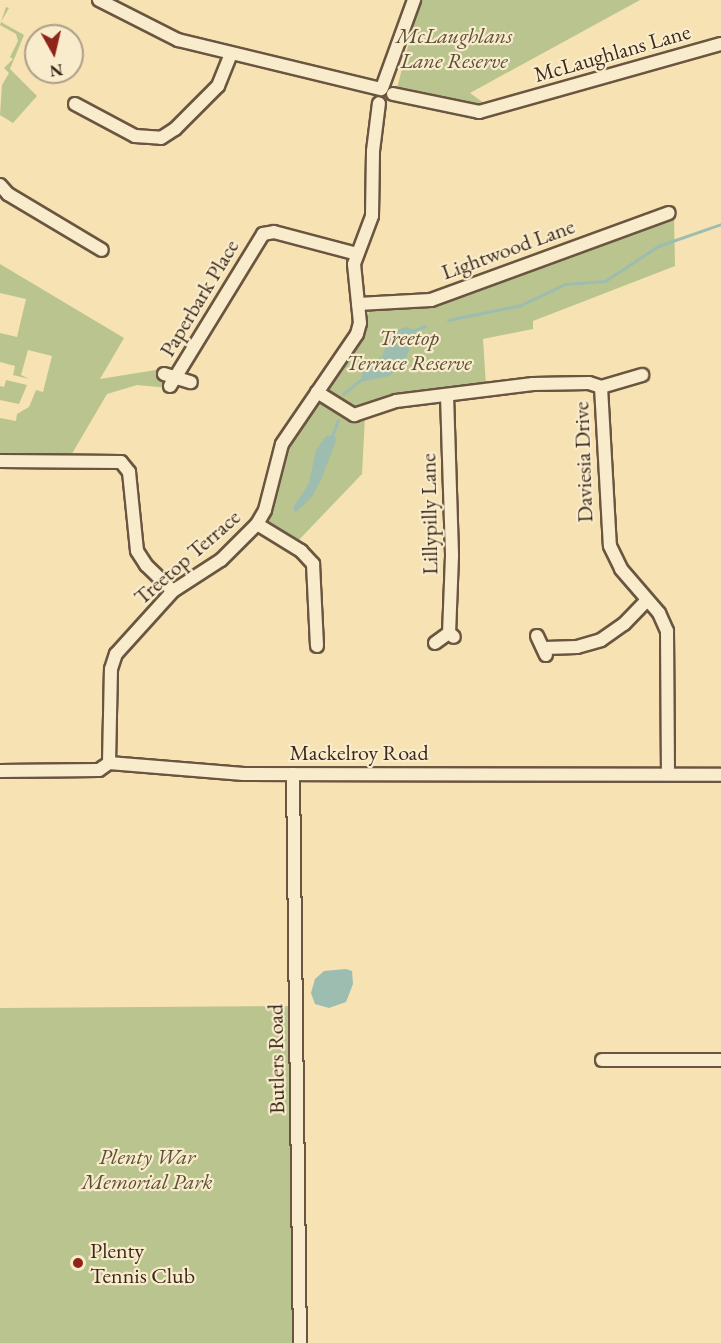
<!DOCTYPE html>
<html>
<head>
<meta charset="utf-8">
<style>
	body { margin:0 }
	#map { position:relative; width:721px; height:1343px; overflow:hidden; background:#f6e2b2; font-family:"EB Garamond",serif }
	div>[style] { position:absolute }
	.green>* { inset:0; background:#bac48e }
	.water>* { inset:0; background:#9dbdb0 }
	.stream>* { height:3px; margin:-1.5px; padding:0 1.5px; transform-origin:1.5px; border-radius:1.5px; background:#9dbdb0 }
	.roads { filter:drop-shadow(2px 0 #6a5640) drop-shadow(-2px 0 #6a5640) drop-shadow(0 2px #6a5640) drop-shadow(0 -2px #6a5640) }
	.minor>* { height:12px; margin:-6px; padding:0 6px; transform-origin:6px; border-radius:6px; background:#f9eccd }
	.dots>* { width:16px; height:16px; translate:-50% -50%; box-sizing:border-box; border:3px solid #f9eccd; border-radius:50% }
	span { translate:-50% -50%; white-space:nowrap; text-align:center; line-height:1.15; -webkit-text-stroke:4.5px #f9eccd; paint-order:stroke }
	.park-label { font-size:22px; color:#5c4f37; font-style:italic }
	.street-label { font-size:22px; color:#3c281a }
	.poi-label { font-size:22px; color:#3c281a }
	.left { translate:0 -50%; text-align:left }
	.north { position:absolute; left:24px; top:24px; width:60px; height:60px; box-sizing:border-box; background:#f9eccd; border:2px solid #ad9e85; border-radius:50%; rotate:172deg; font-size:16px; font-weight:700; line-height:24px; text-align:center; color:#3c281a }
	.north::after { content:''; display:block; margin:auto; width:21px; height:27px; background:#8f2418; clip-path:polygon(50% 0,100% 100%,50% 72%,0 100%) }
</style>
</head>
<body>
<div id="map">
	<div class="green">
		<i style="clip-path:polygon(420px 0,640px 0,470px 93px,488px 106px,477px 108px,397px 88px)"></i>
		<i style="clip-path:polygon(6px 7px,9px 8px,1px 22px,24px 35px,10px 69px,37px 96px,13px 123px,0 115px,2px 85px,9px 73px,4px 68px,13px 59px,10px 57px,18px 41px,16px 34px,0 25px)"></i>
		<i style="clip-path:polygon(674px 216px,675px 266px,533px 321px,533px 329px,483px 339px,486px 386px,355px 410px,330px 394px,330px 382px,362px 336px,370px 308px,423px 304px)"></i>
		<i style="clip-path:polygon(0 264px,124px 338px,100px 379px,162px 369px,168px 388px,137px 385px,107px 394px,70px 457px,0 456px,0 418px,16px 421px,17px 414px,29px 407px,36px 390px,43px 392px,52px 356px,28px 350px,21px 375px,29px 379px,13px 375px,15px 366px,0 362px,0 333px,17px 337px,26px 299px,0 293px)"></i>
		<i style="clip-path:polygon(6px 380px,27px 385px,19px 404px,0 400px,0 386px,4px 387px)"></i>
		<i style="clip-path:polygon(324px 402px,365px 416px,362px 474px,295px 544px,269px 526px,269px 517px,289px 441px,317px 403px)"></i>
		<i style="clip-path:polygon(291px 1006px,295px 1343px,0 1343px,0 1008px)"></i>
	</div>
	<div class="water">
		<i style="clip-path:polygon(406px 327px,417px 331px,402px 367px,389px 376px,360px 382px,362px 373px,382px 356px,392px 332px)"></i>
		<i style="clip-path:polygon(326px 436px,335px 436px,336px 441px,321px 480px,312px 497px,295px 513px,293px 508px,309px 483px,316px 450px)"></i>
		<i style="clip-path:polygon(346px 969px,352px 971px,353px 984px,346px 1002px,329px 1008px,315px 1004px,311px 993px,315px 979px,324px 971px)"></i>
	</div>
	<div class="stream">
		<i style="left:448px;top:320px;width:75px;rotate:-11.6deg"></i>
		<i style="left:521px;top:305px;width:49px;rotate:-25.5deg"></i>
		<i style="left:565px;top:284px;width:40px;rotate:-4.3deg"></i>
		<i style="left:605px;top:281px;width:64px;rotate:-33.4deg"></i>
		<i style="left:658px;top:246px;width:67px;rotate:-19.2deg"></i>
		<i style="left:412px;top:331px;width:14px;rotate:-21deg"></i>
		<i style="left:343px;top:394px;width:22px;rotate:-39deg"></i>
		<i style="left:332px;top:436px;width:17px;rotate:-69deg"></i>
	</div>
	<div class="roads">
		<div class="minor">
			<i style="left:99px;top:0;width:89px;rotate:26.9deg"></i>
			<i style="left:178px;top:40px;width:209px;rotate:13.6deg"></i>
			<i style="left:382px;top:88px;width:94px;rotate:-70deg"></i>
			<i style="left:393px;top:94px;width:88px;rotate:11.8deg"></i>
			<i style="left:479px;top:112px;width:251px;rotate:-15.7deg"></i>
			<i style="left:75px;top:104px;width:68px;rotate:28.1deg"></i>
			<i style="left:135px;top:136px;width:26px;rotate:4deg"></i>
			<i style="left:161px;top:138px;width:17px;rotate:-33deg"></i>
			<i style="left:175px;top:129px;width:61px;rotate:-45deg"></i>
			<i style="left:218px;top:86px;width:35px;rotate:-68deg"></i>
			<i style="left:0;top:185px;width:12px;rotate:48deg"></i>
			<i style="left:8px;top:194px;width:109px;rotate:30.8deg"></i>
			<i style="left:358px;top:304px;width:73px;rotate:-3.1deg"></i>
			<i style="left:431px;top:300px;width:253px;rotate:-20.1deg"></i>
			<i style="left:164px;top:374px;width:28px;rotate:17deg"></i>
			<i style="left:170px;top:386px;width:178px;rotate:-58.5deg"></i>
			<i style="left:263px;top:234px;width:11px;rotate:-10deg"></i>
			<i style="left:274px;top:232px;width:86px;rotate:14.8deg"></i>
			<i style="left:601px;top:387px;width:43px;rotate:-16.3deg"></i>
			<i style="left:317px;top:392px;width:44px;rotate:31.9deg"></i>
			<i style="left:354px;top:415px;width:44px;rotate:-18.4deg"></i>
			<i style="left:396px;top:401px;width:138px;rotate:-7.1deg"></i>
			<i style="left:533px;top:384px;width:56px;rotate:-1deg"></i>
			<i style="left:589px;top:383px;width:13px;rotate:18deg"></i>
			<i style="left:601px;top:387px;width:159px;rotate:86.8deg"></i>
			<i style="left:610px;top:546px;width:25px;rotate:64deg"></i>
			<i style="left:621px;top:569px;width:58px;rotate:49.2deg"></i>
			<i style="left:659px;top:613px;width:20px;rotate:66deg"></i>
			<i style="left:667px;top:631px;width:143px;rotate:89.6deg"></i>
			<i style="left:447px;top:395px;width:161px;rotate:88.2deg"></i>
			<i style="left:452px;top:556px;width:77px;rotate:92.2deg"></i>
			<i style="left:0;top:461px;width:121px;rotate:0.5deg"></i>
			<i style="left:121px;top:462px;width:13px;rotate:51deg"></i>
			<i style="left:129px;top:472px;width:79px;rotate:84.2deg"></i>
			<i style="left:137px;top:551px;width:17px;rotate:57deg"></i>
			<i style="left:146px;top:565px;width:37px;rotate:44deg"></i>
			<i style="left:257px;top:524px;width:52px;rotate:31.5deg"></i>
			<i style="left:301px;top:551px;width:18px;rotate:47deg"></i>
			<i style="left:313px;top:564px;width:82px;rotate:87.2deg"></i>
			<i style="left:537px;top:636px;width:21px;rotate:65deg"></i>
			<i style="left:435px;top:643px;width:17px;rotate:-36deg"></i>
			<i style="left:449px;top:633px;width:6px;rotate:39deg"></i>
			<i style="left:545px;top:648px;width:32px;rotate:-2deg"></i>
			<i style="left:577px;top:647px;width:25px;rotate:-16deg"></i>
			<i style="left:601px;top:640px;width:28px;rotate:-35deg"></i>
			<i style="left:624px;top:624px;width:33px;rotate:-46deg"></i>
			<i style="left:109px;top:763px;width:94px;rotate:-88.8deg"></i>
			<i style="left:111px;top:669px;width:16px;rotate:-72deg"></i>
			<i style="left:116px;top:654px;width:85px;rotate:-47.9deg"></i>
			<i style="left:173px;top:591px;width:57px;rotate:-32.9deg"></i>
			<i style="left:221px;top:560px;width:51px;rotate:-45deg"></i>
			<i style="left:257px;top:524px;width:16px;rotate:-60deg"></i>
			<i style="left:265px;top:510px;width:68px;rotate:-75.6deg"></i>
			<i style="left:282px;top:444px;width:133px;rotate:-55.7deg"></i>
			<i style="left:357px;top:334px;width:11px;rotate:-75deg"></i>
			<i style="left:360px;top:323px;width:59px;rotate:-95.8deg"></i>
			<i style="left:354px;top:264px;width:51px;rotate:-69.4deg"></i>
			<i style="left:372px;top:216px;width:65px;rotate:-89.1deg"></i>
			<i style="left:373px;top:151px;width:48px;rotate:-82.9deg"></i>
			<i style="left:109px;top:763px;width:135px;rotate:4.7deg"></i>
			<i style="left:244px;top:774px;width:477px;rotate:0.1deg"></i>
			<i style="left:0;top:771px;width:99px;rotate:-0.6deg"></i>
			<i style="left:99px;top:770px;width:12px;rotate:-35deg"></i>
			<i style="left:293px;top:774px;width:569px;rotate:89.3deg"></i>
			<i style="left:602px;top:1060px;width:119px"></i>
		</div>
	</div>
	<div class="dots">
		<i style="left:78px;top:1263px;background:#8f2418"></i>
	</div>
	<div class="park-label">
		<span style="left:454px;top:48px">McLaughlans<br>Lane Reserve</span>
		<span style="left:409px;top:350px">Treetop<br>Terrace Reserve</span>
		<span style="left:147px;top:1169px">Plenty War<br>Memorial Park</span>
	</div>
	<div class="street-label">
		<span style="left:612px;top:53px;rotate:-16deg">McLaughlans Lane</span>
		<span style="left:508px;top:249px;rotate:-20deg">Lightwood Lane</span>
		<span style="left:199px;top:298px;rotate:-59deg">Paperbark Place</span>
		<span style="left:583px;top:462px;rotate:-92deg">Daviesia Drive</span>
		<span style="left:429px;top:514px;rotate:-91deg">Lillypilly Lane</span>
		<span style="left:187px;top:557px;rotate:-41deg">Treetop Terrace</span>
		<span style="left:359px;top:753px">Mackelroy Road</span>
		<span style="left:276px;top:1059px;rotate:-91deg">Butlers Road</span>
	</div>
	<div class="poi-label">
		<span class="left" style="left:90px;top:1263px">Plenty<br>Tennis Club</span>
	</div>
	<div class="north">N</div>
</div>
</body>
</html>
